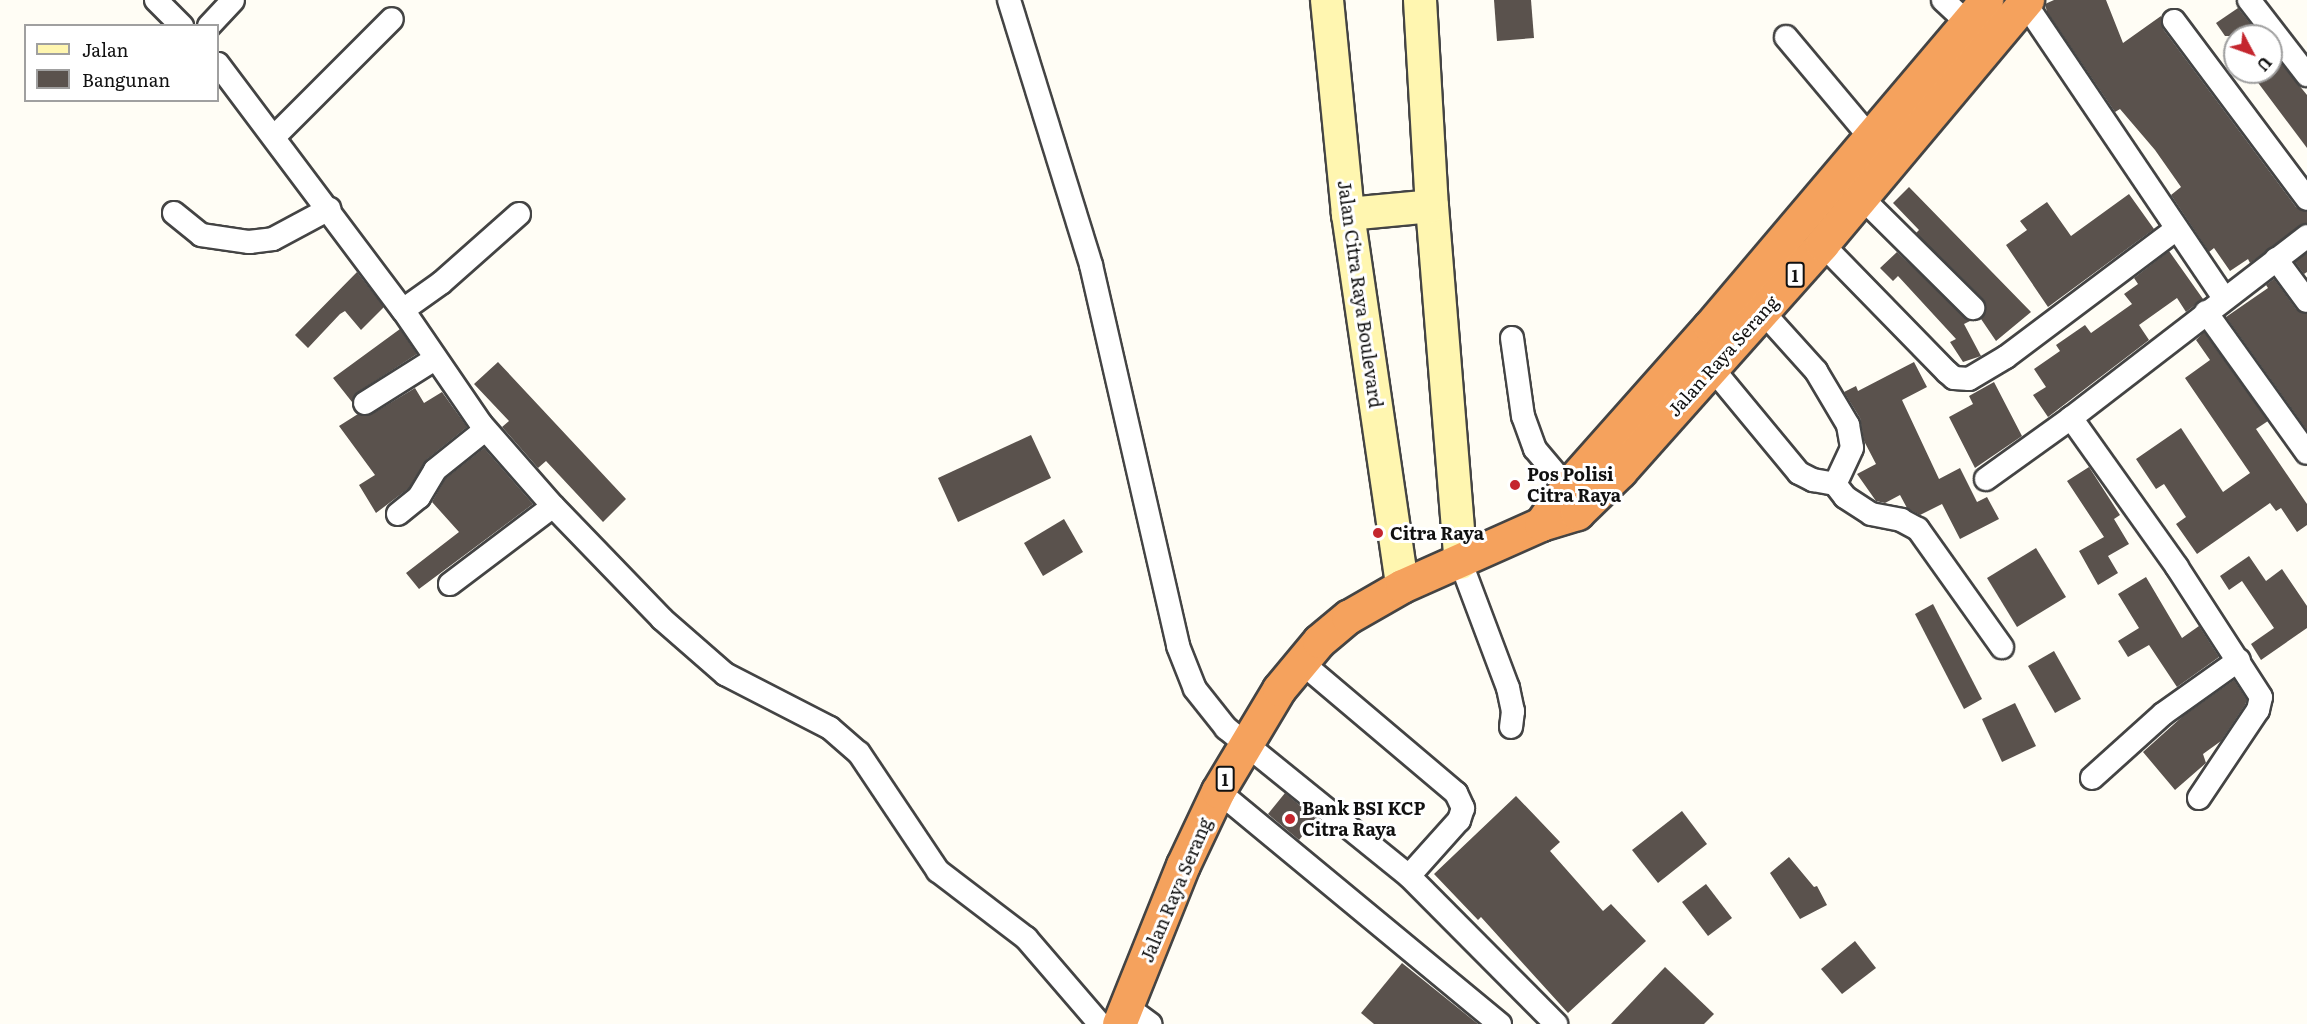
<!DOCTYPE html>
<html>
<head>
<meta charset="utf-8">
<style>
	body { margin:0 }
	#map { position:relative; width:2307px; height:1024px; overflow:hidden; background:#fffdf5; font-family:Literata,serif }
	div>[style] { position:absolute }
	.building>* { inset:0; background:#5a524d }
	.roads { filter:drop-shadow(2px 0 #444) drop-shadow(-2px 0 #444) drop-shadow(0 2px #444) drop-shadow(0 -2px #444) }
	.street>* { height:22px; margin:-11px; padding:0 11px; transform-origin:11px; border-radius:11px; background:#fff }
	.secondary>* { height:32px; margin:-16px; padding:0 16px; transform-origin:16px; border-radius:16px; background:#fff6b0 }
	.highway>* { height:33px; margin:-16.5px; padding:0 16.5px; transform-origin:16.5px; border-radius:16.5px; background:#f5a25d }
	.dots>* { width:16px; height:16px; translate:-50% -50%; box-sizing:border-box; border:3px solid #fff; border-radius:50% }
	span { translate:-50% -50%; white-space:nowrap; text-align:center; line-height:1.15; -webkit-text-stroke:6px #fff; paint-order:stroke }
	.shield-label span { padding:2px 4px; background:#fff; border:2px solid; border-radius:4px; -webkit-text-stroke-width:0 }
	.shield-label { font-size:16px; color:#111; font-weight:700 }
	.street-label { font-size:18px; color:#111 }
	.poi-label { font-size:18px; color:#111; font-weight:700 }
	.left { translate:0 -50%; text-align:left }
	.legend { position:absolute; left:24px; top:24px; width:195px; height:78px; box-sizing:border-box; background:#fff; border:2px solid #a0a0a0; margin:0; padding:8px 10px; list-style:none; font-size:18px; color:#111 }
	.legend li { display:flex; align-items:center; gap:12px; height:30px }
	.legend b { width:30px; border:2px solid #a0a0a0 }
	.north { position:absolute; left:2223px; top:24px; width:60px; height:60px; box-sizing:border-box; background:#fff; border:2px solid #a0a0a0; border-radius:50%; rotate:131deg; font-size:16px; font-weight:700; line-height:24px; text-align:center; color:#111 }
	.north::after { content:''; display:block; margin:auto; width:21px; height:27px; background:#c4262e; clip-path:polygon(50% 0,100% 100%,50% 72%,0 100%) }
</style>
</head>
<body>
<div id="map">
	<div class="building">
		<i style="clip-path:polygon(1494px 0,1531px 0,1534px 38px,1497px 41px)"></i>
		<i style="clip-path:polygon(2054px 0,2106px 0,2123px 43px,2161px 16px,2163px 29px,2296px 207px,2307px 212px,2307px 223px,2250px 263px,2248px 259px,2230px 271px,2214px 248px,2209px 252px,2171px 195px,2181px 187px,2155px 150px,2120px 109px,2115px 112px,2047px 12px,2045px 4px)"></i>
		<i style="clip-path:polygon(2238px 8px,2260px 36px,2225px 36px,2216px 23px)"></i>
		<i style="clip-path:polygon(2271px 51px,2307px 95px,2307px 148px,2250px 72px,2271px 72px)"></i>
		<i style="clip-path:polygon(1909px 187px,2031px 312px,1996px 341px,1981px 319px,1986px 311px,1983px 299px,1916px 233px,1919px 230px,1893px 203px)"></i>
		<i style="clip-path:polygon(2129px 194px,2154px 229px,2048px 307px,2006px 245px,2027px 230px,2020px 221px,2047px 202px,2071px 236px)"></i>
		<i style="clip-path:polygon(2169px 251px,2203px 299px,2186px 312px,2177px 298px,2139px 325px,2149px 340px,2048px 417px,2033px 395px,2046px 387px,2034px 369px,2060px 351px,2056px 345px,2085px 325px,2091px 333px,2132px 304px,2124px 294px,2138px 284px,2134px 278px)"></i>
		<i style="clip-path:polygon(1897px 252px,1970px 321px,1964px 324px,1981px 356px,1963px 362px,1950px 342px,1956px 339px,1898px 276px,1893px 281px,1880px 268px)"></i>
		<i style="clip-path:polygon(2307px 253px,2307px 272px,2304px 274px,2295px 262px)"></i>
		<i style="clip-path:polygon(357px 272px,384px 307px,361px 330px,345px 311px,340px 314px,308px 348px,295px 335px)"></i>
		<i style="clip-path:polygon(2274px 279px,2296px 309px,2307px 314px,2307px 430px,2226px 317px,2268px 288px,2266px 285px)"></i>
		<i style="clip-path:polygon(400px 329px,417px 354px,358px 392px,352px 402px,333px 378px)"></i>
		<i style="clip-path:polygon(2204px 332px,2268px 421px,2256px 429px,2307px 504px,2307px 525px,2297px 532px,2281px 508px,2276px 511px,2270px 503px,2197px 554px,2176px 524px,2186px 517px,2164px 484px,2156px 489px,2136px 459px,2181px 428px,2223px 492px,2250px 473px,2185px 378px,2210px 360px,2196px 340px)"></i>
		<i style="clip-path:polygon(498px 362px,626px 499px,603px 522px,546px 461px,538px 468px,502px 427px,509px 421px,474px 384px)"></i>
		<i style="clip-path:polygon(1914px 362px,1927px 387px,1902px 400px,1939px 479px,1960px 468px,1977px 502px,1987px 497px,1999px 519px,1960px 539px,1942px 504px,1920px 515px,1907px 508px,1900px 495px,1885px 503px,1876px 501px,1857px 474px,1876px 464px,1864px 441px,1860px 418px,1844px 392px,1856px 386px,1858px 391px)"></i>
		<i style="clip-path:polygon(1994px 382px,2022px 436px,1975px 468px,1949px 417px,1973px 404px,1969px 396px)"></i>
		<i style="clip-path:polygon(415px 388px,424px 403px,442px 392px,467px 427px,426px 460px,409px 488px,376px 513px,359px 485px,375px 475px,339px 426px,358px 414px,372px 414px)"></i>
		<i style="clip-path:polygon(1031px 435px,1051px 478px,958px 522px,938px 478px)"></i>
		<i style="clip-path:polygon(484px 448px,533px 504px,419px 589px,406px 573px,459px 532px,432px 502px,445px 479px)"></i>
		<i style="clip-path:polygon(2089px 467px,2120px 515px,2114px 519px,2129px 544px,2108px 556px,2118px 573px,2098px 585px,2079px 551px,2104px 537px,2067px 481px)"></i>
		<i style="clip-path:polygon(1064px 519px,1083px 552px,1043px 576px,1024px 543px)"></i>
		<i style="clip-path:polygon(2036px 548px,2066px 597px,2017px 627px,1987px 578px)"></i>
		<i style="clip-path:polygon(2249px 556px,2266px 581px,2282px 569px,2307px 606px,2307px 628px,2261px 660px,2251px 644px,2274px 628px,2242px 581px,2229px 590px,2220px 576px)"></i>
		<i style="clip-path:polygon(2146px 577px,2182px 638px,2199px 626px,2219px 657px,2177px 687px,2149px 645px,2128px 657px,2118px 641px,2139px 628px,2118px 594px)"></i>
		<i style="clip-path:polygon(1933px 604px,1982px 699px,1964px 709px,1915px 614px)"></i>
		<i style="clip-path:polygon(2054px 651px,2081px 699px,2055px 713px,2028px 666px)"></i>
		<i style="clip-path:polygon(2234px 680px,2247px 700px,2245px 705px,2221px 741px,2203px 754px,2206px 763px,2175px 790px,2143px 752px,2183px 716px)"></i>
		<i style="clip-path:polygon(2015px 703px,2036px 746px,2002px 762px,1982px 719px)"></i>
		<i style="clip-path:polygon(1285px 793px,1316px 819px,1299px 840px,1268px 814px)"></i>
		<i style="clip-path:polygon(1516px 796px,1560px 842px,1550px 851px,1603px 911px,1611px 904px,1646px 941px,1568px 1013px,1481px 917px,1478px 920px,1434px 874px)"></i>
		<i style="clip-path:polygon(1682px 811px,1707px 844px,1658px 883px,1632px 850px)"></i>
		<i style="clip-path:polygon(1789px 857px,1814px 887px,1817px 886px,1827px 905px,1800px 919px,1770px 873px)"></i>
		<i style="clip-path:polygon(1706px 884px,1732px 918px,1708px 936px,1682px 902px)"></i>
		<i style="clip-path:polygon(1855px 941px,1876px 968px,1842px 994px,1821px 969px)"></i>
		<i style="clip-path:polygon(1402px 963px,1478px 1024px,1374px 1024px,1361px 1013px)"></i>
		<i style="clip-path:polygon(1665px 967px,1714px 1014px,1704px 1024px,1611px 1024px)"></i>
	</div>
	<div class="roads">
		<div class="street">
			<i style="left:156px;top:0;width:37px;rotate:45deg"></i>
			<i style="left:1009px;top:0;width:277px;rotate:72.8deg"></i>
			<i style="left:1091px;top:265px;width:391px;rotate:77.1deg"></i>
			<i style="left:1178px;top:646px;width:46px;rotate:68.4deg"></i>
			<i style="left:1195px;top:689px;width:50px;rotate:51.5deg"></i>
			<i style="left:1226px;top:728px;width:235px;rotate:39deg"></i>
			<i style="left:1409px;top:876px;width:209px;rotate:45.2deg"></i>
			<i style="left:1943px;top:0;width:33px;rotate:43deg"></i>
			<i style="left:2249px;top:0;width:95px;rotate:52.3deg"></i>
			<i style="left:2025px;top:3px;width:356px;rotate:56deg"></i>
			<i style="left:2174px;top:21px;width:222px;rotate:53.2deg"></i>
			<i style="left:209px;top:26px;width:35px;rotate:-47deg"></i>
			<i style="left:1786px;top:37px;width:129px;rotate:50deg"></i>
			<i style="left:218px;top:64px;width:308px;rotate:53.1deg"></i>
			<i style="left:403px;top:310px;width:138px;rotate:55.6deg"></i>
			<i style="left:481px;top:424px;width:109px;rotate:48.7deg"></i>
			<i style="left:553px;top:506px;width:157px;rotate:46deg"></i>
			<i style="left:662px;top:619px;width:84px;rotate:41.1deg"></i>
			<i style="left:725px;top:674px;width:118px;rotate:27.2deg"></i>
			<i style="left:830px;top:728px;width:38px;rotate:41deg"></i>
			<i style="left:859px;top:753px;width:142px;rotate:56.2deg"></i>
			<i style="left:938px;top:871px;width:111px;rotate:37.3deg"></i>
			<i style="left:1026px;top:938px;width:113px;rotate:49.3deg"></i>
			<i style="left:275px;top:136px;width:165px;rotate:-45deg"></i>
			<i style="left:1861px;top:197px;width:158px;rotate:44.7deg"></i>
			<i style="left:174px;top:213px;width:35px;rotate:39deg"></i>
			<i style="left:201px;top:235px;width:49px;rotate:8.3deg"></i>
			<i style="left:249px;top:242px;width:24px;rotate:-7deg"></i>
			<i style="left:273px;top:239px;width:64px;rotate:-28.2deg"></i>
			<i style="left:1822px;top:244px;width:179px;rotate:45.7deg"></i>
			<i style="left:1947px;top:372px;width:9px;rotate:41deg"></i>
			<i style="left:1954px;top:378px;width:15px;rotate:4deg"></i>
			<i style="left:1969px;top:379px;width:43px;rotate:-30.7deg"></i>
			<i style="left:2006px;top:357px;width:211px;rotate:-36.9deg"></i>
			<i style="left:2276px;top:259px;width:52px;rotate:53.6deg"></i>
			<i style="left:403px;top:310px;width:47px;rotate:-35.4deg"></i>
			<i style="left:441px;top:283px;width:104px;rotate:-41.5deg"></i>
			<i style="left:1762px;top:311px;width:81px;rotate:48deg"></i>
			<i style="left:1816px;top:371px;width:63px;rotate:59.3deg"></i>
			<i style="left:1848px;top:425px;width:23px;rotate:80deg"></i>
			<i style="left:1852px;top:448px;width:40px;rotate:115deg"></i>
			<i style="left:2206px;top:312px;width:173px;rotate:54.4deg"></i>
			<i style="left:1512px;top:338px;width:79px;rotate:82deg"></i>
			<i style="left:1523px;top:416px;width:35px;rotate:70deg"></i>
			<i style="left:1535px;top:449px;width:50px;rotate:49.9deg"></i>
			<i style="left:1712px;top:368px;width:136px;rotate:50.4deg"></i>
			<i style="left:1799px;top:473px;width:16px;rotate:27deg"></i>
			<i style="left:1813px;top:480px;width:22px;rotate:10deg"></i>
			<i style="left:1835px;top:484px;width:16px;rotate:52deg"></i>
			<i style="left:1845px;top:497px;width:31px;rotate:33deg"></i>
			<i style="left:1871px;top:514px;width:31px;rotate:11deg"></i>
			<i style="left:1901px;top:520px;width:19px;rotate:28deg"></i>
			<i style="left:1918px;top:529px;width:145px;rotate:54.6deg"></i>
			<i style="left:365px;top:403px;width:83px;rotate:-32.2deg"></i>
			<i style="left:1986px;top:479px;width:105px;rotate:-35.7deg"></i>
			<i style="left:398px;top:514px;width:27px;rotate:-39deg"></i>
			<i style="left:419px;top:497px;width:31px;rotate:-59deg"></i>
			<i style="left:435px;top:470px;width:64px;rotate:-38.7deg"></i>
			<i style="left:1461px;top:563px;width:134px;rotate:69.4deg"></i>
			<i style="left:1508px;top:688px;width:24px;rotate:78deg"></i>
			<i style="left:1513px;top:711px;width:16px;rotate:97deg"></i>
			<i style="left:450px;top:584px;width:129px;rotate:-37.1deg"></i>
			<i style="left:1301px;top:662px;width:203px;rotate:40.2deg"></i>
			<i style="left:1456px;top:793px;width:17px;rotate:65deg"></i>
			<i style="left:1463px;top:808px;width:13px;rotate:108deg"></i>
			<i style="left:1459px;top:820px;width:75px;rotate:131.8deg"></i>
			<i style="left:2092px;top:778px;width:96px;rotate:-42deg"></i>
			<i style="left:2163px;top:714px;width:93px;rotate:-35.4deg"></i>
			<i style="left:1218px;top:791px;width:366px;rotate:39.6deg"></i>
			<i style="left:2199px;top:798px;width:106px;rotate:-56.2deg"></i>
			<i style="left:2258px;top:710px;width:13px;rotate:-77deg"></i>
			<i style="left:2261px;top:697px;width:155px;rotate:-122.9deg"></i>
			<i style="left:2177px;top:567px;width:183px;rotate:-125.4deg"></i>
			<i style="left:2071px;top:418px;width:298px;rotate:-37.6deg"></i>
			<i style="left:1127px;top:1007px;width:29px;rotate:36deg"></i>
		</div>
		<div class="secondary">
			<i style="left:1327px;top:0;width:215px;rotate:84.4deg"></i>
			<i style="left:1348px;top:214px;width:376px;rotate:81.7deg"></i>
			<i style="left:1420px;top:0;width:206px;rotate:86.7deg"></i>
			<i style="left:1432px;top:206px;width:358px;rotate:85.4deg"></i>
			<i style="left:1348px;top:214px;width:84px;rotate:-5.4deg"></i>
		</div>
		<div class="highway">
			<i style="left:1541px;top:524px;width:45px;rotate:-54.9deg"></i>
			<i style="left:1567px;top:487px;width:215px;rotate:-48.4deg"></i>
			<i style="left:1710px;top:326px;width:427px;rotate:-49.7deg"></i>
			<i style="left:1119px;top:1024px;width:171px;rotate:-68.1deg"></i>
			<i style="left:1183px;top:865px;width:82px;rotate:-64.7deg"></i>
			<i style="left:1218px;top:791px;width:119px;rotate:-59.1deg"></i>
			<i style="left:1279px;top:689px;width:62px;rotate:-50.2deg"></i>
			<i style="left:1319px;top:641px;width:38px;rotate:-40deg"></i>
			<i style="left:1348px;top:617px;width:62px;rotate:-29.9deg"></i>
			<i style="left:1402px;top:586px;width:152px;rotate:-24deg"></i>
			<i style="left:1541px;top:524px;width:38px;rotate:-17deg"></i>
			<i style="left:1577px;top:513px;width:60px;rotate:-44.3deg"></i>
			<i style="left:1620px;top:471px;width:304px;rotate:-48.3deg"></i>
			<i style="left:1822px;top:244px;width:319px;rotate:-50deg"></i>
		</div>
	</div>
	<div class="dots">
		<i style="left:1515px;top:485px;background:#c4262e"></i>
		<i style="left:1378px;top:533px;background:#c4262e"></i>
		<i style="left:1290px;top:819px;background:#c4262e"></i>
	</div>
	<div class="shield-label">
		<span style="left:1795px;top:275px">1</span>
		<span style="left:1225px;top:779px">1</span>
	</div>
	<div class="street-label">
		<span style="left:1360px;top:294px;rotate:82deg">Jalan Citra Raya Boulevard</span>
		<span style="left:1723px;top:356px;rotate:-48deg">Jalan Raya Serang</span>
		<span style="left:1176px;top:890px;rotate:-67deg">Jalan Raya Serang</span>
	</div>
	<div class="poi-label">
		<span class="left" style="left:1527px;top:485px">Pos Polisi<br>Citra Raya</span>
		<span class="left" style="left:1390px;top:533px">Citra Raya</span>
		<span class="left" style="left:1302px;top:819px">Bank BSI KCP<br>Citra Raya</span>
	</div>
	<ul class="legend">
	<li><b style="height:8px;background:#fff6b0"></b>Jalan</li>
	<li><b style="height:16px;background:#5a524d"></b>Bangunan</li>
	</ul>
	<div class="north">U</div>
</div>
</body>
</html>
